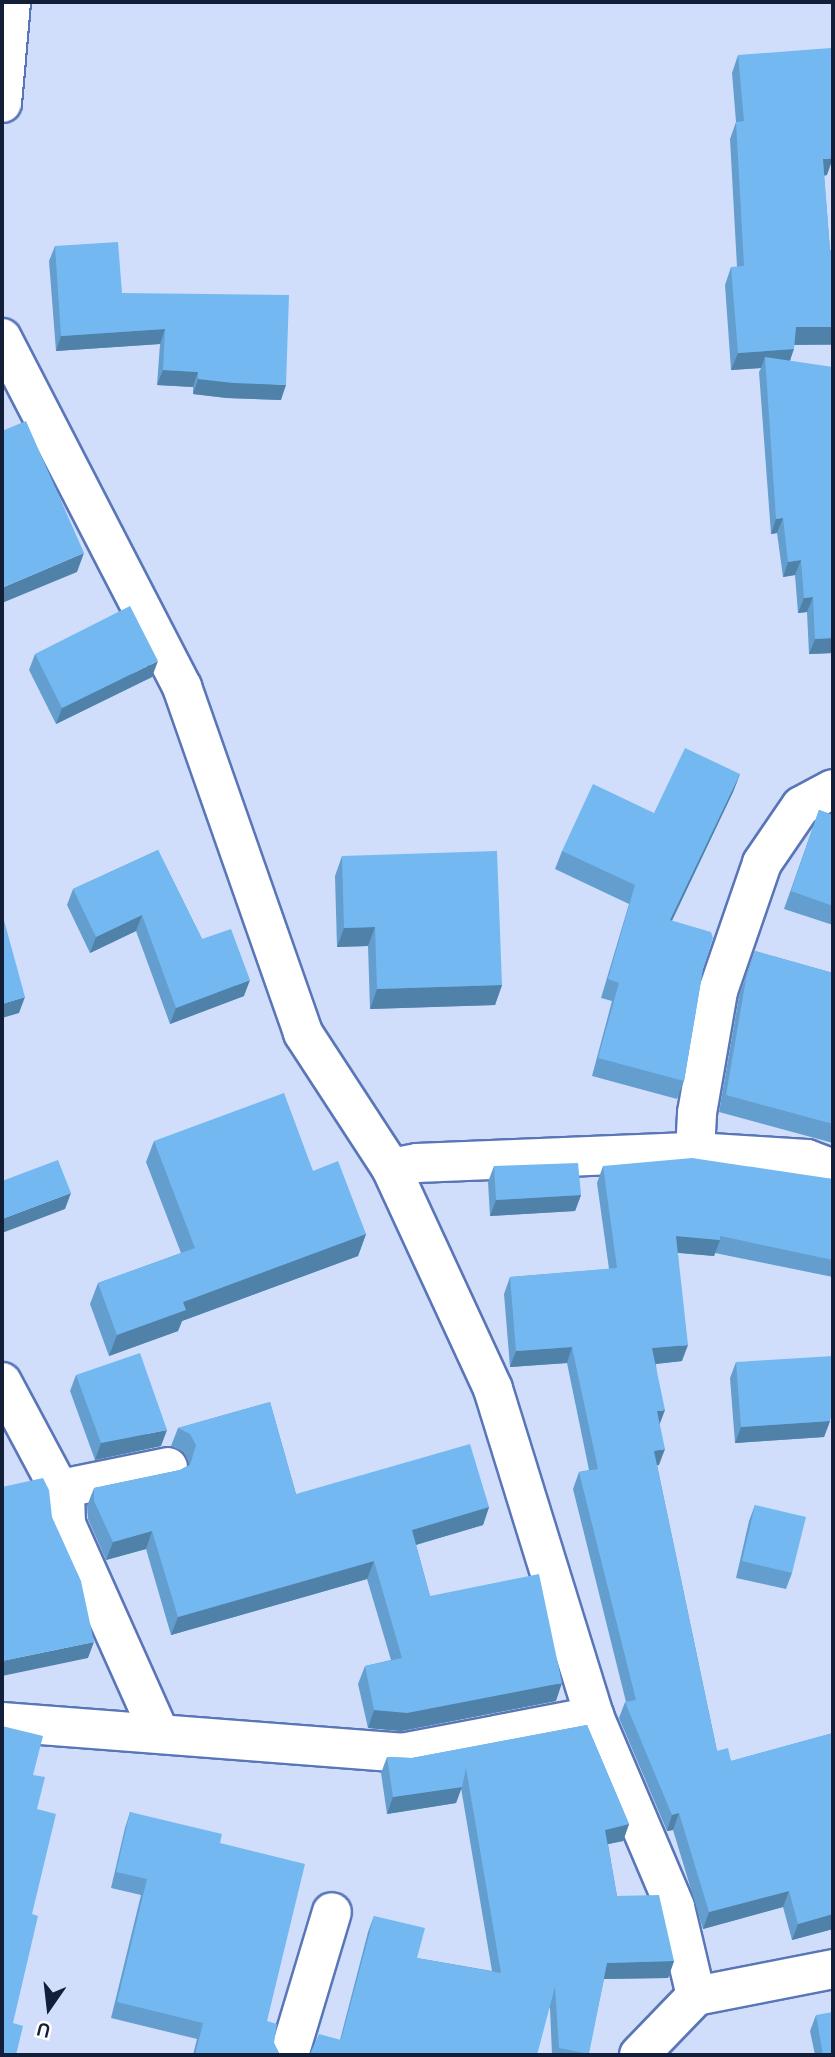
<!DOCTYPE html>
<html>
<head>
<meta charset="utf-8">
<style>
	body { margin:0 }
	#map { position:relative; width:835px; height:2057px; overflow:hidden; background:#d0defc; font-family:Overpass,sans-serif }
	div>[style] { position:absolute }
	.roads { filter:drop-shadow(2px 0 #5976b8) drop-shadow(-2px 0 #5976b8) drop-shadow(0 2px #5976b8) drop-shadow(0 -2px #5976b8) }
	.street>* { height:38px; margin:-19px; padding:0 19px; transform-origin:19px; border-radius:19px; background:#fff }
	.wall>* { inset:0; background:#639ecf }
	.shaded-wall>* { inset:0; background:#5081a9 }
	.building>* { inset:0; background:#73b8f1 }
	span { translate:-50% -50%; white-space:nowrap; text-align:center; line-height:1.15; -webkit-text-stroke:5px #fff; paint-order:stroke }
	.frame { position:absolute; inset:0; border:4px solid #131e39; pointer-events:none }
	.north { position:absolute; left:14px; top:1973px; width:70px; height:70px; -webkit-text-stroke:5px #fff; paint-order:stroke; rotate:194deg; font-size:19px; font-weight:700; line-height:28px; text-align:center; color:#131e39 }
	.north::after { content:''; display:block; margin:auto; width:24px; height:32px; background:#131e39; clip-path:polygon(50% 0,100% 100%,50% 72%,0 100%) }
</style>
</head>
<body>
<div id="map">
	<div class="roads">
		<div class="street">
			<i style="left:2px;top:103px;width:101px;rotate:-84.9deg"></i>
			<i style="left:2px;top:338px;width:393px;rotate:62.7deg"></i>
			<i style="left:182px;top:687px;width:367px;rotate:70.7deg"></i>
			<i style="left:303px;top:1033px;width:161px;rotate:56.9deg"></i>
			<i style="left:391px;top:1168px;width:243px;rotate:65.2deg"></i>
			<i style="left:493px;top:1389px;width:342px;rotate:72.8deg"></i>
			<i style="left:594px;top:1716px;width:207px;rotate:67deg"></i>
			<i style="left:675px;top:1907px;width:91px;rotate:76.7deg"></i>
			<i style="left:695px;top:1152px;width:39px;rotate:-87deg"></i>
			<i style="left:697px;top:1113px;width:124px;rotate:-80.2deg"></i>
			<i style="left:718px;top:991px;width:135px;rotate:-71deg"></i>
			<i style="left:762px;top:863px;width:69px;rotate:-55.6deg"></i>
			<i style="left:801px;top:806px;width:36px;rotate:-28deg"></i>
			<i style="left:391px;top:1168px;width:26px;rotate:-11deg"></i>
			<i style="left:417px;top:1163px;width:278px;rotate:-2.3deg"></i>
			<i style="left:695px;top:1152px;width:112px;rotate:3.6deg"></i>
			<i style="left:807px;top:1159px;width:28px;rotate:21deg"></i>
			<i style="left:2px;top:1382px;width:134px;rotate:61.9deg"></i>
			<i style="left:2px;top:1722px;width:401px;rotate:4.4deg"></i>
			<i style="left:402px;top:1753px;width:196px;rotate:-10.9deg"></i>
			<i style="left:159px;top:1732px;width:228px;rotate:-114.1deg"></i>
			<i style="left:66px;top:1524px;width:24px;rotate:-92deg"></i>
			<i style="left:65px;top:1500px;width:14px;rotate:-69deg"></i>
			<i style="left:70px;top:1487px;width:100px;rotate:-11.5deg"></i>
			<i style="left:289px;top:2055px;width:149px;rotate:-73.3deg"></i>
			<i style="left:639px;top:2055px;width:82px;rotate:-46deg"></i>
			<i style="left:696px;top:1996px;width:140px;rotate:-11.1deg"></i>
		</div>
	</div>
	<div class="wall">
		<i style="clip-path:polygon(738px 55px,827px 175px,824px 176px,830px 250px,833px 250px,833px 345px,794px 345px,790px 361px,833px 653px,809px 654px,807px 612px,798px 613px,795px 575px,783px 577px,777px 533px,771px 534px,759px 372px,761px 368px,731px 370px,725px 285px,731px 267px,737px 267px,730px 139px,736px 122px,732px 73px)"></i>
		<i style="clip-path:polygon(55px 246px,122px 293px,281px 400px,227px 398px,193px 394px,193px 387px,157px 385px,160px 344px,56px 351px,49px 261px)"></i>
		<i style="clip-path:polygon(35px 654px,152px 677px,56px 724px,29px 670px)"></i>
		<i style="clip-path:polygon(740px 774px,733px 792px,672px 921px,703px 969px,684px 1081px,677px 1099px,592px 1076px,612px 1001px,601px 998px,629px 904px,555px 869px,562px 851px,654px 813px)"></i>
		<i style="clip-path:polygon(819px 810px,833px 815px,833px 925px,784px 909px)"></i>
		<i style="clip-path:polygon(158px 850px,202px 939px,244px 996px,170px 1024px,136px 931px,90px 953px,67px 905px,73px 889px)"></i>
		<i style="clip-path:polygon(342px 856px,502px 985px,495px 1005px,370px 1009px,368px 946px,337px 947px,335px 876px)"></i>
		<i style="clip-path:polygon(755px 951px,833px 973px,833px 1143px,719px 1112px,739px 996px)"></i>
		<i style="clip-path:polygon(154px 1141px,313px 1171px,366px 1234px,358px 1256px,182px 1321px,178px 1331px,109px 1356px,90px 1304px,98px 1283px,181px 1253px,146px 1162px)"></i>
		<i style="clip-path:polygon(494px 1166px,581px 1195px,575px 1211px,490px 1216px,488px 1182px)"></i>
		<i style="clip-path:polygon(603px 1166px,833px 1179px,833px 1277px,715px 1253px,714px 1256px,678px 1253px,682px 1361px,656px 1364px,660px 1424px,659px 1465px,657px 1465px,717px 1751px,731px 1761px,833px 1733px,833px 1929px,792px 1940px,783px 1907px,703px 1929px,673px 1830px,667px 1831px,619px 1718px,625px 1702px,626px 1702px,573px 1489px,579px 1472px,589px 1470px,567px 1363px,510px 1367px,504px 1294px,510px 1277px,609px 1269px,597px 1183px)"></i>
		<i style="clip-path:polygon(736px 1362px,830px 1421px,824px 1437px,735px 1443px,730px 1378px)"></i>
		<i style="clip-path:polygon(76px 1375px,161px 1446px,95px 1460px,70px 1391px)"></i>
		<i style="clip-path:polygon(270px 1402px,296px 1494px,489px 1507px,483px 1525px,416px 1545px,430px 1596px,556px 1701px,401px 1731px,368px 1728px,358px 1684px,365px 1666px,391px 1660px,367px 1579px,171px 1635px,146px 1549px,106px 1560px,88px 1519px,87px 1506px,94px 1488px,180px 1470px,189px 1465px,189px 1463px,184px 1452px,171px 1446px,178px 1428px)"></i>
		<i style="clip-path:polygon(755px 1505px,792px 1573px,786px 1589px,736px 1578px,749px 1521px)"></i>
		<i style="clip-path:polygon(587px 1725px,629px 1824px,623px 1841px,608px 1844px,617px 1896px,674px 1961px,668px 1978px,604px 1979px,588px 2055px,552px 2055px,550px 2008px,340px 2040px,368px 1932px,374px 1916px,417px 1958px,492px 1971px,461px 1788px,456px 1803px,387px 1814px,381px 1773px,387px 1757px,412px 1758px)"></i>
		<i style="clip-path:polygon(130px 1812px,220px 1843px,267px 2021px,274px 2043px,279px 2053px,285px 2055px,193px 2055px,197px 2039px,111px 2018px,141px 1895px,111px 1888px,125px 1828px)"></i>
		<i style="clip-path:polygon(816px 2015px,833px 2055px,815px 2055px,810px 2031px)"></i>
	</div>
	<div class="shaded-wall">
		<i style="clip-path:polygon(833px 158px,827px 175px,816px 176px,823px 159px)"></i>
		<i style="clip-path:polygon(796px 327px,833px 327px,833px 344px,789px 345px)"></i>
		<i style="clip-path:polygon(165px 329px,160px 344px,56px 351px,61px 336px)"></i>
		<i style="clip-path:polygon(794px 349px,788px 366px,765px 357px,761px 368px,731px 370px,738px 353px)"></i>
		<i style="clip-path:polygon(163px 370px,198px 372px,193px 387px,157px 385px)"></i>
		<i style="clip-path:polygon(198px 379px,286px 385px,281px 400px,227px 398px,193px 394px)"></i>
		<i style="clip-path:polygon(783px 518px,777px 533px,771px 534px,776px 519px)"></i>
		<i style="clip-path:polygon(84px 553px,77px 572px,2px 603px,2px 592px,4px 587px)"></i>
		<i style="clip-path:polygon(801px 560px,795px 575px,783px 577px,788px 562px)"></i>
		<i style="clip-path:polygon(813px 597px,807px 612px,798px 613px,804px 598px)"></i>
		<i style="clip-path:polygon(833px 638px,833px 653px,809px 654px,815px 639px)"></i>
		<i style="clip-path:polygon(158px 661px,152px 677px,56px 724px,62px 708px)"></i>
		<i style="clip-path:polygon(740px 774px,733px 792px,663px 939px,670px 920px)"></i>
		<i style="clip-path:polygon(142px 915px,136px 931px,90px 953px,96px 937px)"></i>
		<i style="clip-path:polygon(375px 927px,368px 946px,337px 947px,344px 928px)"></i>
		<i style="clip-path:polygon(250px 980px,244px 996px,170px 1024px,176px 1008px)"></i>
		<i style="clip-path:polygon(502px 985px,495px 1005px,370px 1009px,377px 989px)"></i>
		<i style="clip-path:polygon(25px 997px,19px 1013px,2px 1018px,2px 1004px)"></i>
		<i style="clip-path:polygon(71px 1193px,65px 1209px,2px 1233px,2px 1219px)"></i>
		<i style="clip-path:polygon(581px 1195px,575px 1211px,490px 1216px,496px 1200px)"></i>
		<i style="clip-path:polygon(366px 1234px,358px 1256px,182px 1321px,178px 1331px,109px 1356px,117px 1335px,183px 1302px)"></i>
		<i style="clip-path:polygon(676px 1236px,720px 1240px,714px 1256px,671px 1252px)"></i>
		<i style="clip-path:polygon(688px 1345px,682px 1361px,646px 1365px,652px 1348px)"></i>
		<i style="clip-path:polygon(572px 1347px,567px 1363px,510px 1367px,516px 1351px)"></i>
		<i style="clip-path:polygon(665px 1410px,659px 1426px,657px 1411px)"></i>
		<i style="clip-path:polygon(830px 1421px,824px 1437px,735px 1443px,741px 1427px)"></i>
		<i style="clip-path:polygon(167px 1430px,161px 1446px,95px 1460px,101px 1443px)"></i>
		<i style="clip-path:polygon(665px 1449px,659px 1465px,648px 1467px,654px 1451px)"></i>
		<i style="clip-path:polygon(489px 1507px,483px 1525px,405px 1548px,412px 1530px)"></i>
		<i style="clip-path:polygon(152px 1531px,146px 1549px,106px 1560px,113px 1542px)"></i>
		<i style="clip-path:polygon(374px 1561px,367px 1579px,171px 1635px,178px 1617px)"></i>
		<i style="clip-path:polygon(94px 1642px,88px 1658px,2px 1676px,2px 1661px)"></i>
		<i style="clip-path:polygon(562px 1683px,556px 1701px,401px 1731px,368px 1728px,374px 1710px)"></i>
		<i style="clip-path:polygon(462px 1787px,456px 1803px,387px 1814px,393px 1797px)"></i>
		<i style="clip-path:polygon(679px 1813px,673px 1830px,667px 1831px,672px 1815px)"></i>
		<i style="clip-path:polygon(629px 1824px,623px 1841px,599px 1846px,605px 1830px)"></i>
		<i style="clip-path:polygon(789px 1891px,783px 1907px,703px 1929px,709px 1912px)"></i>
		<i style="clip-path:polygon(833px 1914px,833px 1929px,792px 1940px,798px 1924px)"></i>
		<i style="clip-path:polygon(674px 1961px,668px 1978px,601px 1979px,607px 1963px)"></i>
	</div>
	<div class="building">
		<i style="clip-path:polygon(831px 48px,833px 158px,823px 159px,830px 250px,833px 250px,833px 327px,796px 327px,794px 349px,738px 353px,731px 267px,744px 266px,736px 122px,744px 121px,738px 55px)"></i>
		<i style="clip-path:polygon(118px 242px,122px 293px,289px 295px,286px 385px,233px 383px,198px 379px,198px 372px,163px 370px,165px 329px,61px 336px,55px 246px)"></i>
		<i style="clip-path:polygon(765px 357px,833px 367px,833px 638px,815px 639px,813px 597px,804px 598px,801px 560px,788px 562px,783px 518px,776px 519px)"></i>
		<i style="clip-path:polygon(26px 421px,84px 553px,4px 587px,2px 582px,2px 431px)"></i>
		<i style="clip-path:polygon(130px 606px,158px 661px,62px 708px,35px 654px)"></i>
		<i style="clip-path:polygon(685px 748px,740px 774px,670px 920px,711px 932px,713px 938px,703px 969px,684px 1081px,598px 1058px,619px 983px,608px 979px,635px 885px,562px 851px,593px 784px,654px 813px)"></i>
		<i style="clip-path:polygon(819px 810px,833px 815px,833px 906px,791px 891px)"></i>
		<i style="clip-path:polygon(158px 850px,202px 939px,231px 929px,250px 980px,176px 1008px,142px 915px,96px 937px,73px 889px)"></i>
		<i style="clip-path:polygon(497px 851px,502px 985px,377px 989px,375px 927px,344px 928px,342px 856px)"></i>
		<i style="clip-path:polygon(2px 913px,25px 997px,2px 1004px)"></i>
		<i style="clip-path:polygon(755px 951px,833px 973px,833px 1124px,726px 1095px,746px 979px)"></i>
		<i style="clip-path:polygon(284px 1093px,313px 1171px,338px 1161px,366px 1234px,183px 1302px,186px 1310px,117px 1335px,98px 1283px,195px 1248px,154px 1141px)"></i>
		<i style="clip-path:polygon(692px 1158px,833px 1179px,833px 1260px,720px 1236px,720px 1240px,676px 1236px,688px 1345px,652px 1348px,665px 1410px,657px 1411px,665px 1449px,654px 1451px,717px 1751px,728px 1748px,731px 1761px,833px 1733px,833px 1914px,798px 1924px,789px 1891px,709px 1912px,679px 1813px,672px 1815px,625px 1702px,636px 1700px,579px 1472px,598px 1469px,572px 1347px,516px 1351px,510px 1277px,617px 1268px,603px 1166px)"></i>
		<i style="clip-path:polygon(58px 1160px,71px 1193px,2px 1219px,2px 1181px)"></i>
		<i style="clip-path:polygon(578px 1163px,581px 1195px,496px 1200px,494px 1166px)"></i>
		<i style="clip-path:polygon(140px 1353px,167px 1430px,101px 1443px,76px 1375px)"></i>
		<i style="clip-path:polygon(833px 1356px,833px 1409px,830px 1421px,741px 1427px,736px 1362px)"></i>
		<i style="clip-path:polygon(270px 1402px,296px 1494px,470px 1444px,489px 1507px,412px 1530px,430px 1596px,539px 1574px,562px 1683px,407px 1713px,374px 1710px,365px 1666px,402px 1658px,374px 1561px,178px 1617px,152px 1531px,113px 1542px,94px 1501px,94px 1488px,180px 1470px,190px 1465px,196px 1445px,190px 1434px,178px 1428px)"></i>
		<i style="clip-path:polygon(43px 1478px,49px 1490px,52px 1517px,81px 1581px,94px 1642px,2px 1661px,2px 1487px)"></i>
		<i style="clip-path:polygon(755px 1505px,806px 1517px,792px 1573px,742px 1561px)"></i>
		<i style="clip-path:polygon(587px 1725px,629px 1824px,605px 1830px,617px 1896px,659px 1895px,674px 1961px,607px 1963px,589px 2054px,559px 2048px,555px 1987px,537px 2055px,308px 2055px,310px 2054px,319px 2034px,341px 2040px,374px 1916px,425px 1928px,417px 1958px,501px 1973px,466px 1768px,462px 1787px,393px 1797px,387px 1757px,412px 1758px)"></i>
		<i style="clip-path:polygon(2px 1726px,43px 1736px,33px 1775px,45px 1777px,37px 1809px,56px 1814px,32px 1914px,38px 1916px,13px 2023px,23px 2026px,16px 2055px,2px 2055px)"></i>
		<i style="clip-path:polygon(130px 1812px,222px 1834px,220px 1843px,305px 1864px,267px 2021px,277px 2024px,274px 2043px,279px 2053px,285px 2055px,195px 2055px,203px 2023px,117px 2002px,147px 1879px,116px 1872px)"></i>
		<i style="clip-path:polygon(833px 2012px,833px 2055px,816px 2055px,823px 2055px,816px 2015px)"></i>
	</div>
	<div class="frame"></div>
	<div class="north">U</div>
</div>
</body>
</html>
